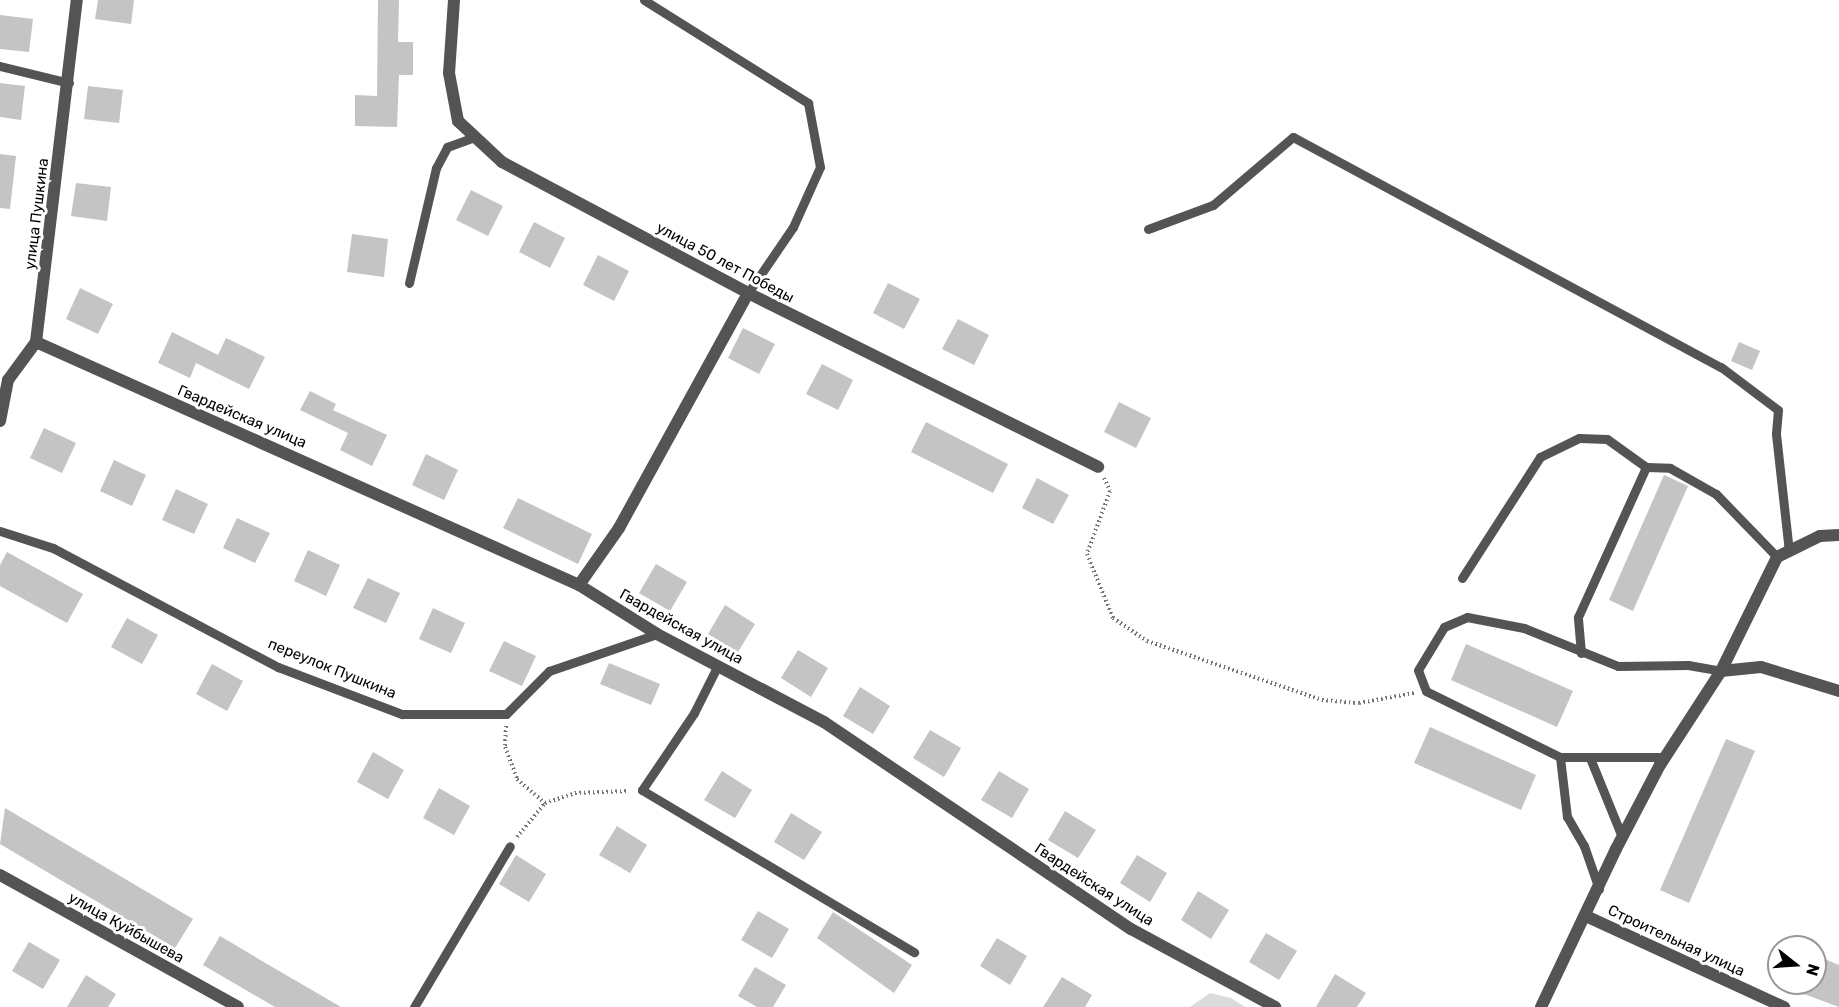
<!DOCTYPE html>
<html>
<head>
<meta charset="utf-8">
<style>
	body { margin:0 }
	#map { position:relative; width:1839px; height:1007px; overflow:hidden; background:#fff; font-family:Rubik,sans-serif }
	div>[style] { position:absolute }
	.green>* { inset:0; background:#dbdbdb }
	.building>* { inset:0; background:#c4c4c4 }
	.path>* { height:4px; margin-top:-2px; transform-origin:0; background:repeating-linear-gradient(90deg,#767676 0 1.5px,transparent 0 4.5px) }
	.service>* { height:9px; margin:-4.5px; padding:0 4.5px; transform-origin:4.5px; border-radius:4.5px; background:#545454 }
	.minor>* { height:12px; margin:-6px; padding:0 6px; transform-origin:6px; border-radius:6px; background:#545454 }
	span { translate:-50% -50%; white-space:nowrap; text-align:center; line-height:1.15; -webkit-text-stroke:6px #fff; paint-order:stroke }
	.street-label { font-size:15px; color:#000 }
	.north { position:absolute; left:1767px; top:935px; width:60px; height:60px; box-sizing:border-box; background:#fff; border:2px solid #999; border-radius:50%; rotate:107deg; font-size:16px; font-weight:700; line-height:24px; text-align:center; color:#000 }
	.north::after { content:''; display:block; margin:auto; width:21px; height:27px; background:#000; clip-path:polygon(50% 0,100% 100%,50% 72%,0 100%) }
</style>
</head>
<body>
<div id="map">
	<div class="green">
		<i style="clip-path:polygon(1210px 993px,1231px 998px,1245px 1007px,1190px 1007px)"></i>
	</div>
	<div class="building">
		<i style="clip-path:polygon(98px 0,134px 0,131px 24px,95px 19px)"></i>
		<i style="clip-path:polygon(378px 0,399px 0,398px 42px,413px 42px,413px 75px,399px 75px,397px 127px,355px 126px,355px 95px,377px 96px)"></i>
		<i style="clip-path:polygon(0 15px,33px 19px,29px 52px,0 49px)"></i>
		<i style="clip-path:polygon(0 83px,25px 86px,21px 120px,0 117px)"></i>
		<i style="clip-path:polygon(88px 86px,123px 90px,119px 123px,84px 119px)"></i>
		<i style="clip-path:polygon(0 154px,16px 156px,10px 209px,0 208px)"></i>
		<i style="clip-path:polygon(76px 183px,111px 187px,107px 221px,71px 216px)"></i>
		<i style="clip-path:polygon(471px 190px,503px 206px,488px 236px,456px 220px)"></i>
		<i style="clip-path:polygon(534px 222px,565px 238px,550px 268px,519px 252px)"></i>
		<i style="clip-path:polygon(352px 234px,388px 239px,384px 277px,347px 272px)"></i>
		<i style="clip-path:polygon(598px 255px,629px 271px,614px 301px,583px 285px)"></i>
		<i style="clip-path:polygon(888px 283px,920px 299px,904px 329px,873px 313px)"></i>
		<i style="clip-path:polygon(80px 288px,113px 304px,98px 334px,66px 319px)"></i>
		<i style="clip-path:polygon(958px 319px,989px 335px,974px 365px,942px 349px)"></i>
		<i style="clip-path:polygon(743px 328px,775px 344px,759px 374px,728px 358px)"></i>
		<i style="clip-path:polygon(172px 332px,218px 355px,226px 338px,265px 357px,249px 389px,196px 363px,190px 378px,158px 363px)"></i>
		<i style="clip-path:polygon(1739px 342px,1760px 351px,1752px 370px,1731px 361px)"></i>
		<i style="clip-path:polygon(822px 364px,853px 380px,838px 410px,806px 394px)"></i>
		<i style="clip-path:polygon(310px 391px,336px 404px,333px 410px,387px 435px,372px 466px,340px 450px,348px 433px,300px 410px)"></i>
		<i style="clip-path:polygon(1119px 402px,1151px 418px,1136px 448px,1104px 432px)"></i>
		<i style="clip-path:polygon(926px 422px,1008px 464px,993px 493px,911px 452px)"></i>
		<i style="clip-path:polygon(44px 428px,76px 443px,62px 473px,30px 458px)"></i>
		<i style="clip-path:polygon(426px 454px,458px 470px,444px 500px,412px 485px)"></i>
		<i style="clip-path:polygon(114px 460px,146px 475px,132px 506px,100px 491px)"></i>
		<i style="clip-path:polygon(1664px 475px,1688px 486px,1633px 611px,1609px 600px)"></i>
		<i style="clip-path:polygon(1037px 478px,1069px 495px,1053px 524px,1022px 508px)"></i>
		<i style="clip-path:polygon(176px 489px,208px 504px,194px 534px,162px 520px)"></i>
		<i style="clip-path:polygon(518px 498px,592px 534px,578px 564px,503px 528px)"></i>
		<i style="clip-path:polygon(237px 518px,270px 533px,255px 563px,223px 548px)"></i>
		<i style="clip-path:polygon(308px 550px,340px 565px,326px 596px,294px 581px)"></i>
		<i style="clip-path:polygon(7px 552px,83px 594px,67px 623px,0 586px,0 565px)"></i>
		<i style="clip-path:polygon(656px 564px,687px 582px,670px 611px,639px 593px)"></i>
		<i style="clip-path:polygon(368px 578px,400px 593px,386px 623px,353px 608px)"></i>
		<i style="clip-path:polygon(725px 605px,755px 624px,738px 652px,708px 634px)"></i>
		<i style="clip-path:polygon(433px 608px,465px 623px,451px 653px,419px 639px)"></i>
		<i style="clip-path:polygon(127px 618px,158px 635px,142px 664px,111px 647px)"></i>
		<i style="clip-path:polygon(504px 641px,536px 656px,522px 686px,489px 671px)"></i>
		<i style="clip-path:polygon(1466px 644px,1573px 691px,1557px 727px,1451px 680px)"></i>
		<i style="clip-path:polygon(798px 650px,828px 668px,811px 697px,781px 678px)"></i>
		<i style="clip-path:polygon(609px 663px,660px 684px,651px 705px,600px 684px)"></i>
		<i style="clip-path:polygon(212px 664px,243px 681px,227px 711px,196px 694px)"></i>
		<i style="clip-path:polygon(860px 687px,890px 706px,873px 734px,843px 716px)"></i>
		<i style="clip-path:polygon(1430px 727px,1536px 775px,1521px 810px,1414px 763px)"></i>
		<i style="clip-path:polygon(930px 730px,961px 748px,944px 777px,913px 758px)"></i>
		<i style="clip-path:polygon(1726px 739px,1755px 751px,1689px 903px,1660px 890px)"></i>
		<i style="clip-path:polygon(373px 752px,404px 770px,388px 799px,357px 782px)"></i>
		<i style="clip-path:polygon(722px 771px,752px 790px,735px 818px,704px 800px)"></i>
		<i style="clip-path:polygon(999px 771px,1029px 789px,1012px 818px,981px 800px)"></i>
		<i style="clip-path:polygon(439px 788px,470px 806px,454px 835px,423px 818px)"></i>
		<i style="clip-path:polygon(5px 808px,193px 919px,175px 948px,0 844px)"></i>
		<i style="clip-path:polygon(1065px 811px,1096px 830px,1078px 858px,1048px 840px)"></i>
		<i style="clip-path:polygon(791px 813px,822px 832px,804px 860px,774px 842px)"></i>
		<i style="clip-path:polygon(617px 826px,647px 845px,630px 873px,599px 855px)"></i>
		<i style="clip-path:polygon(516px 855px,546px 874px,529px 902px,499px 884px)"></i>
		<i style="clip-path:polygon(1137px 855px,1167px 873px,1150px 902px,1120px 883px)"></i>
		<i style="clip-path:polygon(1198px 891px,1229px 910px,1211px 939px,1181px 920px)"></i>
		<i style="clip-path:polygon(758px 911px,789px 929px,772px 958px,741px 940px)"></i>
		<i style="clip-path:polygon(833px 912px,912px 965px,894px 993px,817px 938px)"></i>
		<i style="clip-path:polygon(1266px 933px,1297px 951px,1279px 980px,1249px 962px)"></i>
		<i style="clip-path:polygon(220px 936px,274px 968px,341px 1007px,275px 1007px,203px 965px)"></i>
		<i style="clip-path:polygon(997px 938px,1027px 956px,1010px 985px,980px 966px)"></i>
		<i style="clip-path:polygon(29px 942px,60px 960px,43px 989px,12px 971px)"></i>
		<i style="clip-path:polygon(1815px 955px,1839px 965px,1839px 1007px,1774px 983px,1815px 983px)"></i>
		<i style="clip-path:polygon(755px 967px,786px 985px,773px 1007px,757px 1007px,738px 996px)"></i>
		<i style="clip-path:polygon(1335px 974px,1366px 993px,1357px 1007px,1316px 1007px)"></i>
		<i style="clip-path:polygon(86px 975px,116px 994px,108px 1007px,67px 1007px)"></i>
		<i style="clip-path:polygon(1062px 977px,1092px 995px,1085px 1007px,1043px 1007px)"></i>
	</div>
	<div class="path">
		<i style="left:1104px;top:478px;width:14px;rotate:65deg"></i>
		<i style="left:1110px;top:491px;width:67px;rotate:110.1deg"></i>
		<i style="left:1087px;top:554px;width:69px;rotate:67.9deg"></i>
		<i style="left:1113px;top:618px;width:41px;rotate:34.1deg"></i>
		<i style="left:1147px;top:641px;width:185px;rotate:18.6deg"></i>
		<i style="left:1322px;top:700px;width:37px;rotate:5deg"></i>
		<i style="left:1359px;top:703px;width:56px;rotate:-10.3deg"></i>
		<i style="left:506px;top:726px;width:21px;rotate:93deg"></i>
		<i style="left:505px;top:747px;width:34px;rotate:69deg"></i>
		<i style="left:517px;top:779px;width:37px;rotate:41deg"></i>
		<i style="left:517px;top:837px;width:44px;rotate:-50.5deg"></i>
		<i style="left:545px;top:803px;width:32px;rotate:-18deg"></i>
		<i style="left:575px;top:793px;width:54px;rotate:-2.1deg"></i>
	</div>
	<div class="service">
		<i style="left:644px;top:0;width:194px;rotate:32.1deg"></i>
		<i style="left:808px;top:103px;width:65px;rotate:79.4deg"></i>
		<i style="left:820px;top:167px;width:66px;rotate:114.2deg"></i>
		<i style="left:793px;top:227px;width:80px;rotate:124.3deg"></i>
		<i style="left:0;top:66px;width:71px;rotate:13.8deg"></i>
		<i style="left:1148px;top:229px;width:69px;rotate:-20.3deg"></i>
		<i style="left:1213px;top:205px;width:105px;rotate:-40.4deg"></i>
		<i style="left:1293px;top:137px;width:486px;rotate:28.3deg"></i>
		<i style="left:1721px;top:367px;width:71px;rotate:37deg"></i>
		<i style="left:1778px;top:410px;width:24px;rotate:95deg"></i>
		<i style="left:1776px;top:434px;width:118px;rotate:83.7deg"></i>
		<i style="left:409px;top:283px;width:118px;rotate:-76.8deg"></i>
		<i style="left:436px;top:168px;width:24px;rotate:-62deg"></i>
		<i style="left:447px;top:147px;width:30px;rotate:-20deg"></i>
		<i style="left:0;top:531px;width:56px;rotate:17.8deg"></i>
		<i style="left:53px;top:548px;width:255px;rotate:27.9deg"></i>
		<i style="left:278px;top:667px;width:133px;rotate:20.8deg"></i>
		<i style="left:402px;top:714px;width:104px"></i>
		<i style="left:506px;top:714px;width:61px;rotate:-45deg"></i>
		<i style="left:549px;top:671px;width:114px;rotate:-18.9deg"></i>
		<i style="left:1462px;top:578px;width:144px;rotate:-57.2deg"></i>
		<i style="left:1540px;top:457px;width:43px;rotate:-26deg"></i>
		<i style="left:1579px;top:438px;width:28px;rotate:2deg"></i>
		<i style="left:1607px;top:439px;width:48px;rotate:35.7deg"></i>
		<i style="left:1581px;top:653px;width:36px;rotate:-95deg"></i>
		<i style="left:1578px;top:617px;width:165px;rotate:-65.6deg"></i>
		<i style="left:1646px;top:467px;width:24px;rotate:2deg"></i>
		<i style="left:1670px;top:468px;width:53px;rotate:29.5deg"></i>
		<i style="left:1716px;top:494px;width:88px;rotate:45.9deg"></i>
		<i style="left:718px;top:665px;width:54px;rotate:116.6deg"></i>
		<i style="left:694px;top:713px;width:93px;rotate:124deg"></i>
		<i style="left:642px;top:790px;width:317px;rotate:30.8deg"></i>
		<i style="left:1560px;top:757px;width:105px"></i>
		<i style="left:1590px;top:758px;width:85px;rotate:67.9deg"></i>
		<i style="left:1599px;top:889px;width:46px;rotate:-109.2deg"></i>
		<i style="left:1584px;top:846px;width:34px;rotate:-120deg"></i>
		<i style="left:1567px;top:817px;width:60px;rotate:-96.7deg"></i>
		<i style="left:1560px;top:757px;width:149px;rotate:-153.8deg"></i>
		<i style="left:1426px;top:691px;width:22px;rotate:-111deg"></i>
		<i style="left:1418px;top:670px;width:50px;rotate:-58.8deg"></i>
		<i style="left:1444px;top:627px;width:25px;rotate:-23deg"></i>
		<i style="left:1467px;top:617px;width:58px;rotate:10.9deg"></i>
		<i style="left:1524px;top:628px;width:101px;rotate:22deg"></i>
		<i style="left:1618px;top:666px;width:70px;rotate:-0.8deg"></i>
		<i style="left:1688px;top:665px;width:34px;rotate:10deg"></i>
		<i style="left:414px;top:1007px;width:187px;rotate:-59.2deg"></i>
	</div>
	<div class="minor">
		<i style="left:454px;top:0;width:73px;rotate:93.9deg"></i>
		<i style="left:449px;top:73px;width:49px;rotate:79.4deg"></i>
		<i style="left:458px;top:121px;width:60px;rotate:43deg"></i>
		<i style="left:502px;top:162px;width:279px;rotate:28deg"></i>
		<i style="left:748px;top:293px;width:391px;rotate:26.4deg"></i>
		<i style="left:36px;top:342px;width:595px;rotate:24.11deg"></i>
		<i style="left:579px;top:585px;width:92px;rotate:32.1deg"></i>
		<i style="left:657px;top:634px;width:189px;rotate:27.8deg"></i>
		<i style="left:824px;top:722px;width:370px;rotate:34deg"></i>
		<i style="left:1131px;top:929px;width:164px;rotate:28.4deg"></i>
		<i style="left:0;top:421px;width:42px;rotate:-79deg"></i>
		<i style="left:8px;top:380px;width:47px;rotate:-53.6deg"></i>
		<i style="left:36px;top:342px;width:344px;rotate:-83.2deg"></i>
		<i style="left:579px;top:585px;width:70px;rotate:-54.9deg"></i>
		<i style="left:619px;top:528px;width:268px;rotate:-61.2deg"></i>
		<i style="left:1721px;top:671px;width:40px;rotate:-5.7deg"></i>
		<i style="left:1761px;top:667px;width:82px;rotate:17.1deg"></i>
		<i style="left:0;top:875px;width:272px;rotate:29deg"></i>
		<i style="left:1588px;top:917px;width:216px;rotate:24.7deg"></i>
		<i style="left:1541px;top:1007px;width:175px;rotate:-64.6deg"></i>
		<i style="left:1616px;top:849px;width:95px;rotate:-62.4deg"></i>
		<i style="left:1660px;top:765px;width:112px;rotate:-57deg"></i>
		<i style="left:1721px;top:671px;width:127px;rotate:-63.8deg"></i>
		<i style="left:1777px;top:557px;width:48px;rotate:-26deg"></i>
		<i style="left:1820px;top:536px;width:19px;rotate:-3deg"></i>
	</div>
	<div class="street-label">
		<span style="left:37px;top:214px;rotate:-83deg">улица Пушкина</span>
		<span style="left:725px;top:263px;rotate:28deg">улица 50 лет Победы</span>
		<span style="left:242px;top:417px;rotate:23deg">Гвардейская улица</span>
		<span style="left:681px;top:627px;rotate:29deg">Гвардейская улица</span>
		<span style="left:332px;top:669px;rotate:22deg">переулок Пушкина</span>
		<span style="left:1094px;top:885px;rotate:33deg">Гвардейская улица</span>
		<span style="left:126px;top:928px;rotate:29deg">улица Куйбышева</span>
		<span style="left:1676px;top:941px;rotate:25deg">Строительная улица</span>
	</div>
	<div class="north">N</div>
</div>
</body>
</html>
